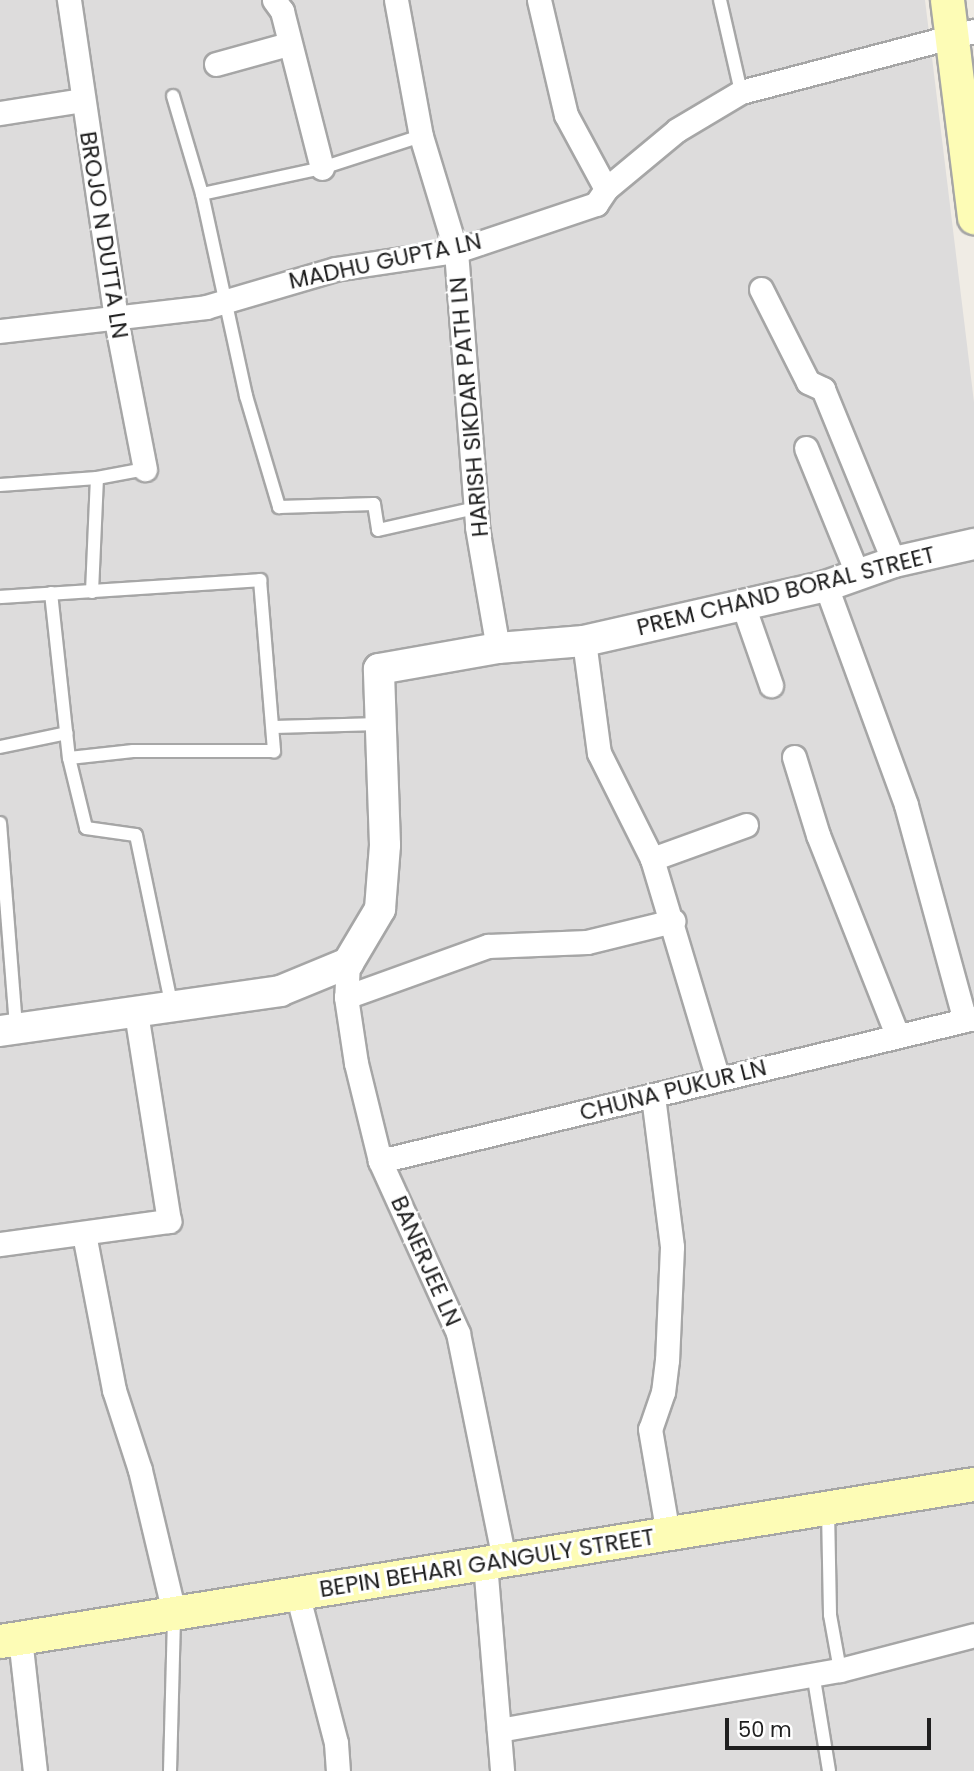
<!DOCTYPE html>
<html>
<head>
<meta charset="utf-8">
<style>
	body { margin:0 }
	#map { position:relative; width:974px; height:1771px; overflow:hidden; background:#f0ece5; font-family:Poppins,sans-serif }
	div>[style] { position:absolute }
	.residential>* { inset:0; background:#dddcdc }
	.roads { filter:drop-shadow(2px 0 #a6a6a6) drop-shadow(-2px 0 #a6a6a6) drop-shadow(0 2px #a6a6a6) drop-shadow(0 -2px #a6a6a6) }
	.service>* { height:12px; margin:-6px; padding:0 6px; transform-origin:6px; border-radius:6px; background:#fff }
	.minor>* { height:23px; margin:-11.5px; padding:0 11.5px; transform-origin:11.5px; border-radius:11.5px; background:#fff }
	.tertiary>* { height:30px; margin:-15px; padding:0 15px; transform-origin:15px; border-radius:15px; background:#fff }
	.secondary>* { height:33px; margin:-16.5px; padding:0 16.5px; transform-origin:16.5px; border-radius:16.5px; background:#fdfcb6 }
	span { translate:-50% -50%; white-space:nowrap; text-align:center; line-height:1.15; -webkit-text-stroke:6px #fff; paint-order:stroke }
	.street-label { font-size:23px; color:#1f1f1f }
	.scale { position:absolute; left:725px; top:1718px; width:206px; height:32px; box-sizing:border-box; border:4px solid #1f1f1f; border-top:0; padding-left:9px; font-size:21px; line-height:24px; white-space:nowrap; color:#1f1f1f; -webkit-text-stroke:5px #fff; paint-order:stroke }
</style>
</head>
<body>
<div id="map">
	<div class="residential">
		<i style="clip-path:polygon(0 0,925px 0,974px 402px,974px 1468px,0 1625px)"></i>
		<i style="clip-path:polygon(974px 1500px,974px 1771px,0 1771px,0 1654px)"></i>
	</div>
	<div class="roads">
		<div class="service">
			<i style="left:720px;top:0;width:94px;rotate:77.1deg"></i>
			<i style="left:173px;top:96px;width:102px;rotate:73.5deg"></i>
			<i style="left:202px;top:194px;width:207px;rotate:77.7deg"></i>
			<i style="left:246px;top:396px;width:116px;rotate:73.4deg"></i>
			<i style="left:279px;top:507px;width:95px;rotate:-1.8deg"></i>
			<i style="left:374px;top:504px;width:26px;rotate:81deg"></i>
			<i style="left:378px;top:530px;width:100px;rotate:-12.7deg"></i>
			<i style="left:202px;top:194px;width:123px;rotate:-12.2deg"></i>
			<i style="left:322px;top:168px;width:104px;rotate:-17.9deg"></i>
			<i style="left:0;top:485px;width:97px;rotate:-4.1deg"></i>
			<i style="left:97px;top:478px;width:49px;rotate:-10.6deg"></i>
			<i style="left:92px;top:592px;width:114px;rotate:-87.5deg"></i>
			<i style="left:51px;top:593px;width:166px;rotate:83.8deg"></i>
			<i style="left:69px;top:758px;width:72px;rotate:76.3deg"></i>
			<i style="left:86px;top:828px;width:50px;rotate:8deg"></i>
			<i style="left:136px;top:835px;width:176px;rotate:78.2deg"></i>
			<i style="left:0;top:597px;width:261px;rotate:-3.7deg"></i>
			<i style="left:260px;top:580px;width:172px;rotate:85.3deg"></i>
			<i style="left:274px;top:751px;width:141px;rotate:180deg"></i>
			<i style="left:133px;top:751px;width:64px;rotate:173.8deg"></i>
			<i style="left:274px;top:727px;width:105px;rotate:-1.6deg"></i>
			<i style="left:0;top:747px;width:68px;rotate:-11.8deg"></i>
			<i style="left:0;top:823px;width:206px;rotate:85.5deg"></i>
			<i style="left:828px;top:1510px;width:105px;rotate:88.9deg"></i>
			<i style="left:830px;top:1615px;width:56px;rotate:79.7deg"></i>
			<i style="left:813px;top:1673px;width:99px;rotate:80.7deg"></i>
			<i style="left:170px;top:1771px;width:157px;rotate:-88.5deg"></i>
		</div>
		<div class="minor">
			<i style="left:69px;top:0;width:323px;rotate:81.6deg"></i>
			<i style="left:116px;top:320px;width:152px;rotate:79deg"></i>
			<i style="left:274px;top:0;width:14px;rotate:54deg"></i>
			<i style="left:282px;top:11px;width:162px;rotate:75.7deg"></i>
			<i style="left:396px;top:0;width:138px;rotate:79.6deg"></i>
			<i style="left:421px;top:136px;width:120px;rotate:73.1deg"></i>
			<i style="left:456px;top:251px;width:277px;rotate:85.6deg"></i>
			<i style="left:477px;top:527px;width:123px;rotate:80.2deg"></i>
			<i style="left:539px;top:0;width:118px;rotate:76.8deg"></i>
			<i style="left:566px;top:115px;width:84px;rotate:61.6deg"></i>
			<i style="left:216px;top:64px;width:75px;rotate:-15.5deg"></i>
			<i style="left:0;top:113px;width:84px;rotate:-8.9deg"></i>
			<i style="left:761px;top:289px;width:104px;rotate:63.2deg"></i>
			<i style="left:808px;top:382px;width:17px;rotate:25deg"></i>
			<i style="left:823px;top:389px;width:187px;rotate:67.7deg"></i>
			<i style="left:0;top:331px;width:207px;rotate:-6.6deg"></i>
			<i style="left:206px;top:307px;width:134px;rotate:-16.4deg"></i>
			<i style="left:335px;top:269px;width:122px;rotate:-8.5deg"></i>
			<i style="left:456px;top:251px;width:148px;rotate:-18.6deg"></i>
			<i style="left:596px;top:204px;width:18px;rotate:-56deg"></i>
			<i style="left:606px;top:189px;width:92px;rotate:-39.7deg"></i>
			<i style="left:677px;top:130px;width:74px;rotate:-30.7deg"></i>
			<i style="left:741px;top:92px;width:241px;rotate:-14.7deg"></i>
			<i style="left:806px;top:448px;width:135px;rotate:67.8deg"></i>
			<i style="left:826px;top:586px;width:233px;rotate:69.9deg"></i>
			<i style="left:906px;top:805px;width:223px;rotate:74.7deg"></i>
			<i style="left:743px;top:605px;width:85px;rotate:70.7deg"></i>
			<i style="left:584px;top:641px;width:113px;rotate:82.4deg"></i>
			<i style="left:599px;top:753px;width:119px;rotate:63.4deg"></i>
			<i style="left:652px;top:859px;width:230px;rotate:73.3deg"></i>
			<i style="left:794px;top:757px;width:82px;rotate:72.9deg"></i>
			<i style="left:818px;top:835px;width:215px;rotate:68.4deg"></i>
			<i style="left:652px;top:859px;width:100px;rotate:-19.9deg"></i>
			<i style="left:348px;top:963px;width:34px;rotate:93deg"></i>
			<i style="left:346px;top:997px;width:67px;rotate:81.4deg"></i>
			<i style="left:356px;top:1063px;width:101px;rotate:76.2deg"></i>
			<i style="left:380px;top:1161px;width:189px;rotate:65.6deg"></i>
			<i style="left:458px;top:1333px;width:232px;rotate:78.5deg"></i>
			<i style="left:346px;top:997px;width:151px;rotate:-19.8deg"></i>
			<i style="left:488px;top:946px;width:99px;rotate:-2.3deg"></i>
			<i style="left:587px;top:942px;width:89px;rotate:-13.7deg"></i>
			<i style="left:653px;top:1096px;width:152px;rotate:82.8deg"></i>
			<i style="left:672px;top:1247px;width:113px;rotate:92.5deg"></i>
			<i style="left:667px;top:1360px;width:32px;rotate:97deg"></i>
			<i style="left:663px;top:1392px;width:39px;rotate:109deg"></i>
			<i style="left:650px;top:1429px;width:107px;rotate:80.3deg"></i>
			<i style="left:380px;top:1161px;width:611px;rotate:-13.54deg"></i>
			<i style="left:84px;top:1234px;width:159px;rotate:79.1deg"></i>
			<i style="left:114px;top:1390px;width:84px;rotate:72deg"></i>
			<i style="left:140px;top:1470px;width:147px;rotate:76.6deg"></i>
			<i style="left:0;top:1244px;width:171px;rotate:-7.8deg"></i>
			<i style="left:169px;top:1221px;width:211px;rotate:-99deg"></i>
			<i style="left:485px;top:1563px;width:209px;rotate:85.3deg"></i>
			<i style="left:297px;top:1593px;width:155px;rotate:75.4deg"></i>
			<i style="left:336px;top:1743px;width:28px;rotate:86deg"></i>
			<i style="left:20px;top:1638px;width:134px;rotate:83.6deg"></i>
			<i style="left:499px;top:1730px;width:346px;rotate:-10deg"></i>
			<i style="left:840px;top:1670px;width:138px;rotate:-14.6deg"></i>
		</div>
		<div class="tertiary">
			<i style="left:0;top:1031px;width:283px;rotate:-8.1deg"></i>
			<i style="left:280px;top:991px;width:74px;rotate:-22.4deg"></i>
			<i style="left:348px;top:963px;width:63px;rotate:-59.3deg"></i>
			<i style="left:380px;top:909px;width:64px;rotate:-85.5deg"></i>
			<i style="left:385px;top:845px;width:176px;rotate:-92deg"></i>
			<i style="left:379px;top:669px;width:121px;rotate:-10deg"></i>
			<i style="left:498px;top:648px;width:86px;rotate:-4.7deg"></i>
			<i style="left:584px;top:641px;width:248px;rotate:-12.8deg"></i>
			<i style="left:826px;top:586px;width:72px;rotate:-19.4deg"></i>
			<i style="left:894px;top:562px;width:82px;rotate:-12.7deg"></i>
		</div>
		<div class="secondary">
			<i style="left:947px;top:0;width:219px;rotate:82.9deg"></i>
			<i style="left:0;top:1641px;width:987px;rotate:-9.16deg"></i>
		</div>
	</div>
	<div class="street-label">
		<span style="left:104px;top:235px;rotate:81deg">BROJO N DUTTA LN</span>
		<span style="left:385px;top:261px;rotate:-12deg">MADHU GUPTA LN</span>
		<span style="left:469px;top:407px;rotate:-95deg">HARISH SIKDAR PATH LN</span>
		<span style="left:786px;top:591px;rotate:-14deg">PREM CHAND BORAL STREET</span>
		<span style="left:673px;top:1090px;rotate:-14deg">CHUNA PUKUR LN</span>
		<span style="left:426px;top:1261px;rotate:66deg">BANERJEE LN</span>
		<span style="left:487px;top:1563px;rotate:-9deg">BEPIN BEHARI GANGULY STREET</span>
	</div>
	<div class="scale">50 m</div>
</div>
</body>
</html>
